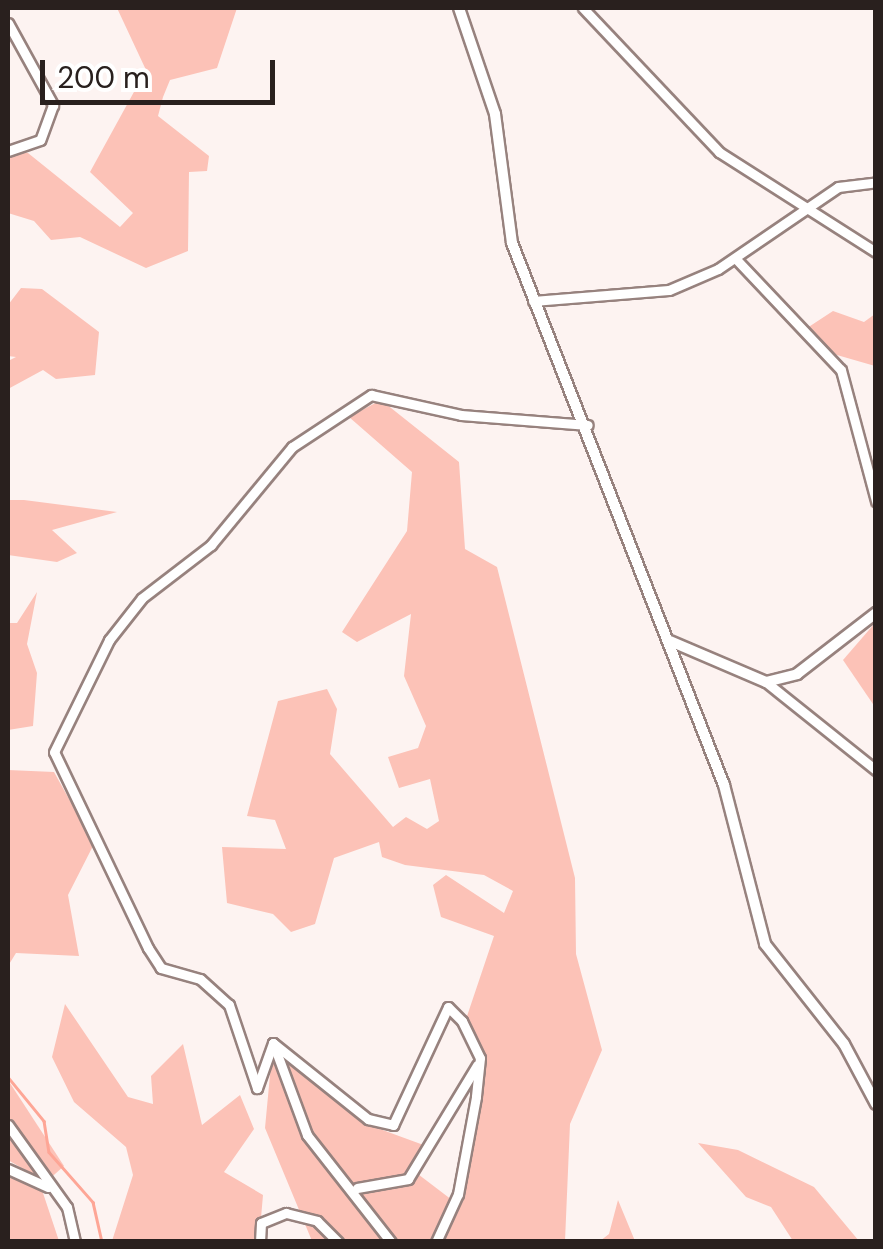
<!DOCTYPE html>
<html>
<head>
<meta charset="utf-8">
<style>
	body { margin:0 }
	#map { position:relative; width:883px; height:1249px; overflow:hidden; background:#fdf3f1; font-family:"DM Sans",sans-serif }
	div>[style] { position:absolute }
	.green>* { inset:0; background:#fcc2b7 }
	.stream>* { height:2.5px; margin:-1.25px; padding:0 1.25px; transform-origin:1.25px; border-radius:1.25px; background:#fea696 }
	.roads { filter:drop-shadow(2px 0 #97827e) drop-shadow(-2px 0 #97827e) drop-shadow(0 2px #97827e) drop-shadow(0 -2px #97827e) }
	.minor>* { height:9px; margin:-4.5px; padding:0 4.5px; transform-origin:4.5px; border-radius:4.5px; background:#fff }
	.tertiary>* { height:10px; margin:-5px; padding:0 5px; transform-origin:5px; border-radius:5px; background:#fff }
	span { translate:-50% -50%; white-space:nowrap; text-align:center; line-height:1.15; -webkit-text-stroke:10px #fff; paint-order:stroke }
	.frame { position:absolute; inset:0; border:10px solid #29201e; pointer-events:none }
	.scale { position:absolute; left:40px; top:60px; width:235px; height:45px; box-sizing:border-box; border:5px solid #29201e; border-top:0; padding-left:12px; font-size:30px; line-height:35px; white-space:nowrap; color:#29201e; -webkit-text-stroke:8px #fff; paint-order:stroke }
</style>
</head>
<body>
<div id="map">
	<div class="green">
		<i style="clip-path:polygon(117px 8px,237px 8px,217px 68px,170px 80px,163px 97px,158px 116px,209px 156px,207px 171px,189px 172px,188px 251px,146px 268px,80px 237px,51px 240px,34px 221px,8px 213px,8px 151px,28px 153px,120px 227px,133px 213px,90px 172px,146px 70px)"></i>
		<i style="clip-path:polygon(21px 288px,42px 289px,99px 332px,95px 375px,56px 379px,43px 370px,8px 389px,8px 361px,16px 357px,8px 356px,8px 305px)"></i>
		<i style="clip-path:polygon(833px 311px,864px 322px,875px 314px,875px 366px,830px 353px,804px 330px)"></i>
		<i style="clip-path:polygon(381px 400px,459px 462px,465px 549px,497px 567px,575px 878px,576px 954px,602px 1050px,570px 1124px,565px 1241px,312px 1241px,265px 1128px,273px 1043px,369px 1125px,429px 1147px,410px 1168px,452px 1200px,479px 1067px,464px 1025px,494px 936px,441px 917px,433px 885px,446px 875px,504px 913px,513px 891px,484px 875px,405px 865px,382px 857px,379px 842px,334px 858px,315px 924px,291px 932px,273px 914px,227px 903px,222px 847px,286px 849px,275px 820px,247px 816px,278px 701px,327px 689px,337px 709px,330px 754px,393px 827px,406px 817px,427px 829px,439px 821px,430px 779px,399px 788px,388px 757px,418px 748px,426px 726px,404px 676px,411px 614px,357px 642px,342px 632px,407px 531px,412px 472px,349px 417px)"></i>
		<i style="clip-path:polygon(8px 500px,24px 500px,117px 512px,52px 530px,77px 553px,57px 562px,8px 555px)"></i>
		<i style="clip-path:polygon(37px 592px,27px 644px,37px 673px,33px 726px,8px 730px,8px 623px,17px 623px)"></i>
		<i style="clip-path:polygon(875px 623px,875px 707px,843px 660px)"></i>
		<i style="clip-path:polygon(8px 770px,54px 772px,94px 844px,68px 895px,79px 956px,16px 953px,8px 966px)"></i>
		<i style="clip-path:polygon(65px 1004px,128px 1097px,153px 1104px,151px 1076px,183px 1044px,202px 1125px,240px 1095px,254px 1129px,224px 1172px,263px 1195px,259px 1241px,112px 1241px,133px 1175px,126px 1147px,74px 1102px,52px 1057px)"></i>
		<i style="clip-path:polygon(8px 1080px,64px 1166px,46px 1182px,8px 1160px)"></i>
		<i style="clip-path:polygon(698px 1143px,738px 1150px,814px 1187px,859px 1241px,793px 1241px,771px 1207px,746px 1197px)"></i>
		<i style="clip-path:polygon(8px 1174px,42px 1190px,59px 1241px,8px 1241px)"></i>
		<i style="clip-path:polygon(618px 1200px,635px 1241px,600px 1241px,609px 1234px)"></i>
	</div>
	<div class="stream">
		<i style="left:8px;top:1077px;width:57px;rotate:50.7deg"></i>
		<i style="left:44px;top:1121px;width:31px;rotate:81deg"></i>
		<i style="left:49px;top:1152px;width:67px;rotate:48.7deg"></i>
		<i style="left:93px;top:1202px;width:41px;rotate:77.3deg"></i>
	</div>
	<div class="roads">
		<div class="minor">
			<i style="left:583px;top:8px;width:198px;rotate:46.6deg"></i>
			<i style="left:719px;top:152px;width:186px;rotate:32.5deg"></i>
			<i style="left:8px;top:23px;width:94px;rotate:61.2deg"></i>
			<i style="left:53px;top:105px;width:37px;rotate:110deg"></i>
			<i style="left:40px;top:140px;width:34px;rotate:161deg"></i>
			<i style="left:735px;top:258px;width:154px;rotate:46.6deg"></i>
			<i style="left:841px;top:370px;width:136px;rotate:75deg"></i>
			<i style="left:533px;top:301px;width:136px;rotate:-4.6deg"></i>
			<i style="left:669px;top:290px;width:53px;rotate:-23.2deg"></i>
			<i style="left:718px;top:269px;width:145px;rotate:-34.3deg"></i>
			<i style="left:838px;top:187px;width:38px;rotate:-7deg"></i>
			<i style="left:766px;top:682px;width:141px;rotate:38.7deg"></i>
			<i style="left:273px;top:1043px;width:48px;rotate:109.6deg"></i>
			<i style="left:257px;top:1088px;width:88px;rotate:-108.6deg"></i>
			<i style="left:229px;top:1005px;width:39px;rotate:-138deg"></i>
			<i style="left:200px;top:979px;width:41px;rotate:-164.2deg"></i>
			<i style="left:161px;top:968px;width:24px;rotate:-123deg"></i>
			<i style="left:148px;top:948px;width:217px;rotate:-115.6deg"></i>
			<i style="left:54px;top:752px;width:125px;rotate:-63.8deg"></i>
			<i style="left:109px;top:640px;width:53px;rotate:-51.8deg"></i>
			<i style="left:142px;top:598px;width:87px;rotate:-37.5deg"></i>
			<i style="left:211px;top:545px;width:127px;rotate:-50.4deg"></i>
			<i style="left:292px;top:447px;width:95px;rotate:-33.4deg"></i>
			<i style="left:371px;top:395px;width:92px;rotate:12.5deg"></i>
			<i style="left:461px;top:415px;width:127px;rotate:4.5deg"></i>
			<i style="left:273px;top:1043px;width:122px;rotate:38.7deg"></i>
			<i style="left:368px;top:1119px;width:26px;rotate:13deg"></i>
			<i style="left:393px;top:1125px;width:130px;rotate:-65deg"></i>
			<i style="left:448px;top:1007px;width:20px;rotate:45deg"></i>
			<i style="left:462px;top:1021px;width:41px;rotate:64.1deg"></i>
			<i style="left:480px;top:1058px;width:39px;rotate:96deg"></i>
			<i style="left:476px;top:1097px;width:99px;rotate:100.5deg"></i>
			<i style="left:458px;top:1194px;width:53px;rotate:114.6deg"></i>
			<i style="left:273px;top:1043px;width:98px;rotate:69.7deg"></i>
			<i style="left:307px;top:1135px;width:136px;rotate:51.9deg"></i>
			<i style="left:8px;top:1125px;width:101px;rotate:54.3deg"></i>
			<i style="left:67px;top:1207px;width:36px;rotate:77deg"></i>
			<i style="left:8px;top:1169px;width:44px;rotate:24.2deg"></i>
			<i style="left:357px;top:1188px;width:52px;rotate:-10deg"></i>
			<i style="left:408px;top:1179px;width:133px;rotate:-58.8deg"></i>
			<i style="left:260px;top:1242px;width:19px;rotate:-87deg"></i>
			<i style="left:261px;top:1223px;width:27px;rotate:-22deg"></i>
			<i style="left:286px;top:1213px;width:32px;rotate:14deg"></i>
			<i style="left:317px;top:1221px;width:30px;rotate:45deg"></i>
		</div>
		<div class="tertiary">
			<i style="left:459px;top:8px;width:112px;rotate:71.2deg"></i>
			<i style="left:495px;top:114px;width:130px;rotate:82.5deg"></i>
			<i style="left:512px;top:243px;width:582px;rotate:68.64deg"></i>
			<i style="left:724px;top:785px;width:164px;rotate:75.5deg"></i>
			<i style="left:765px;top:944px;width:127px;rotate:51.7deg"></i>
			<i style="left:844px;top:1044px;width:68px;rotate:61.9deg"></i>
			<i style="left:670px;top:641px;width:104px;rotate:23.1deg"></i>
			<i style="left:766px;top:682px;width:32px;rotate:-14deg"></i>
			<i style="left:797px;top:674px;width:100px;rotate:-37.7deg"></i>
		</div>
	</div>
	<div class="frame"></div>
	<div class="scale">200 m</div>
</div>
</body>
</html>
